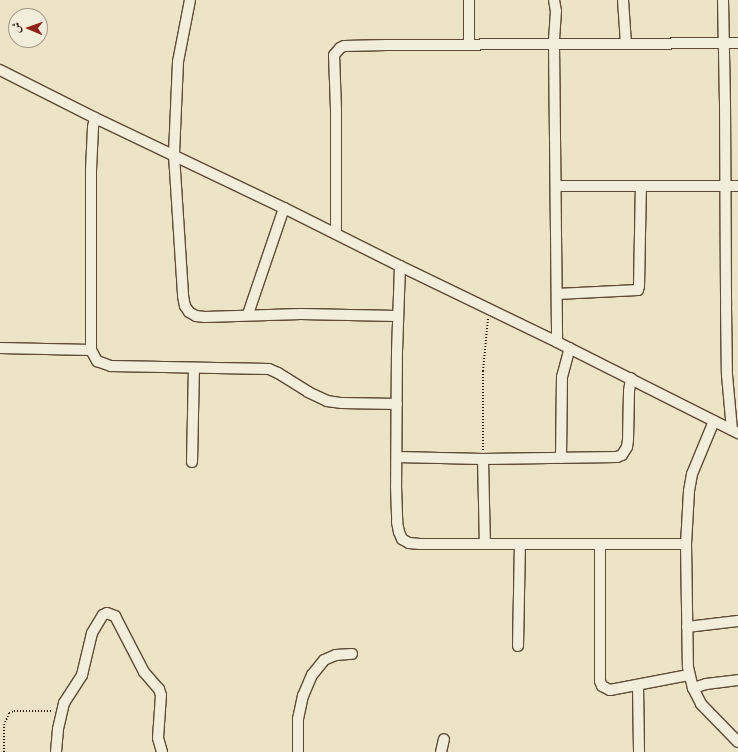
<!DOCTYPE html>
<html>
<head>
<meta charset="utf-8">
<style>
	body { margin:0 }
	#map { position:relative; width:738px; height:752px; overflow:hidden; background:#ede3c7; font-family:"IM FELL Great Primer",Amiri,serif }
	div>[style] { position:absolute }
	.path>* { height:2px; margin-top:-1px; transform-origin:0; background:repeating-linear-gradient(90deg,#2f1705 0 1px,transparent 0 3px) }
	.roads { filter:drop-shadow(1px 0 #5e4a36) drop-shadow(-1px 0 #5e4a36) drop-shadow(0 1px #5e4a36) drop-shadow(0 -1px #5e4a36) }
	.street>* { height:10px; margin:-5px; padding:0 5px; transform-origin:5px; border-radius:5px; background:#f3eddb }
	span { translate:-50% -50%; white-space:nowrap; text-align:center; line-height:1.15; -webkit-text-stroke:3px #f3eddb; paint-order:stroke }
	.north { position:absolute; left:8px; top:8px; width:40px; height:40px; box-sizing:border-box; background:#f3eddb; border:1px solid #a59785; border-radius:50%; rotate:272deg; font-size:11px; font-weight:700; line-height:16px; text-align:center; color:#2f1705 }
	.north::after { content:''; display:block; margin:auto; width:14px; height:18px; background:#8f2418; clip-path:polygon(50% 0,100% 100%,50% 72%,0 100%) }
</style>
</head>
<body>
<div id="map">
	<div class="path">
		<i style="left:483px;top:450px;width:79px;rotate:-90deg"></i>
		<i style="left:483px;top:371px;width:53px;rotate:-84.6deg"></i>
		<i style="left:4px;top:752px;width:27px;rotate:-90deg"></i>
		<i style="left:4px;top:725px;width:13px;rotate:-67deg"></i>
		<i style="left:9px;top:713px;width:5px;rotate:-22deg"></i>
		<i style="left:14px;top:711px;width:39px"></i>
	</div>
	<div class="roads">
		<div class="street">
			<i style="left:190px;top:0;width:63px;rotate:101deg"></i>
			<i style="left:178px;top:62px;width:93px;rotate:92.5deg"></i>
			<i style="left:174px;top:155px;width:141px;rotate:86.3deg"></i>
			<i style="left:183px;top:296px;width:10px;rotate:79deg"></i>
			<i style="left:185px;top:306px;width:7px;rotate:56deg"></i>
			<i style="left:189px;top:312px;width:8px;rotate:30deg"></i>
			<i style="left:196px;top:316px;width:9px;rotate:6deg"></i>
			<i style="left:205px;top:317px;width:96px;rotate:-1.8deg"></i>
			<i style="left:301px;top:314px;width:96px;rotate:1.2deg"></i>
			<i style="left:469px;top:0;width:45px;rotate:90deg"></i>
			<i style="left:554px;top:0;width:11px;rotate:80deg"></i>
			<i style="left:556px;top:11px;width:32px;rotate:94deg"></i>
			<i style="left:554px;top:43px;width:299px;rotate:89.4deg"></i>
			<i style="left:623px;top:0;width:44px;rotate:86.1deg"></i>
			<i style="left:723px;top:0;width:103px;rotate:88.9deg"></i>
			<i style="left:725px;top:103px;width:204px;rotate:89.7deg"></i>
			<i style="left:726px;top:307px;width:68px;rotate:89.2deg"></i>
			<i style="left:727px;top:375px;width:55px;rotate:84.8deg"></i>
			<i style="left:0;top:70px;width:106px;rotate:26.8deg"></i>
			<i style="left:95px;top:118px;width:209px;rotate:25.5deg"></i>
			<i style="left:284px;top:208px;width:130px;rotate:26.6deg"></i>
			<i style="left:400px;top:266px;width:174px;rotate:25.8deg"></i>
			<i style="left:557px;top:342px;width:203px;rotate:26.7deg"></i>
			<i style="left:556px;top:186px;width:182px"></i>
			<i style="left:336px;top:234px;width:125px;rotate:-90deg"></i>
			<i style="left:336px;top:109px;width:54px;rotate:-92.1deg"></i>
			<i style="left:334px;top:55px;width:9px;rotate:-49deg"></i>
			<i style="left:340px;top:48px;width:4px;rotate:-27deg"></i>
			<i style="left:344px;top:46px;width:43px;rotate:-1.3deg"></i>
			<i style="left:387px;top:45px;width:351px;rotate:-0.3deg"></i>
			<i style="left:400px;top:266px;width:85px;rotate:92deg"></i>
			<i style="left:397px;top:351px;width:135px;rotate:90.4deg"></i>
			<i style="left:396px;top:486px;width:36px;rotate:88deg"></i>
			<i style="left:397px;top:522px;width:10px;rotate:79deg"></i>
			<i style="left:399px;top:532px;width:8px;rotate:67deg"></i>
			<i style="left:402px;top:539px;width:8px;rotate:30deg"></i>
			<i style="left:409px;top:543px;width:11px;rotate:5deg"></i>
			<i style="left:420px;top:544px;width:266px"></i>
			<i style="left:557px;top:294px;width:81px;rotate:-2.8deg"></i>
			<i style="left:638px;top:290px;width:4px;rotate:-76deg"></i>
			<i style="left:639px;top:286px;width:100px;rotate:-88.9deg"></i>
			<i style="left:248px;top:314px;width:112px;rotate:-71.2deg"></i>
			<i style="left:0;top:348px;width:91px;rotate:1.3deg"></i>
			<i style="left:91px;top:350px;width:13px;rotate:61deg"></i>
			<i style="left:97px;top:361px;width:15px;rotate:20deg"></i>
			<i style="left:111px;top:366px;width:158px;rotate:1.1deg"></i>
			<i style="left:269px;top:369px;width:10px;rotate:24deg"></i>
			<i style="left:278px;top:373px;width:36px;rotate:32deg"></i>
			<i style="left:308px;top:392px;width:21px;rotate:25deg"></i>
			<i style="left:327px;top:401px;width:15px;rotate:8deg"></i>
			<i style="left:342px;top:403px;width:55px;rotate:1deg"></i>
			<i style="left:91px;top:350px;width:180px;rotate:-90deg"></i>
			<i style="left:91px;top:170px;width:43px;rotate:-87.3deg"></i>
			<i style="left:93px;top:127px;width:9px;rotate:-77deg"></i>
			<i style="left:714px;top:421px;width:57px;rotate:112.5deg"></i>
			<i style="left:692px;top:474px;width:17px;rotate:100deg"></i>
			<i style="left:689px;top:491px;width:53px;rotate:93.2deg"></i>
			<i style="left:686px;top:544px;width:123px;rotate:89.1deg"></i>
			<i style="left:688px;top:667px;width:22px;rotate:77deg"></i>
			<i style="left:693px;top:688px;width:18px;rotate:63deg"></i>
			<i style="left:701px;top:704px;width:53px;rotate:45.8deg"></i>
			<i style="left:397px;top:457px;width:86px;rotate:1.3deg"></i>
			<i style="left:483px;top:459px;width:134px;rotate:-0.9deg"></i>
			<i style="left:617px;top:457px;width:5px;rotate:-22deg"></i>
			<i style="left:622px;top:455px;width:9px;rotate:-58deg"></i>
			<i style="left:627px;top:447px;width:7px;rotate:-82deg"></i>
			<i style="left:628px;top:440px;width:49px;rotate:-88.8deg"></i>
			<i style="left:629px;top:391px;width:13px;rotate:-81deg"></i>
			<i style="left:561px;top:458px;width:81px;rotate:-89.3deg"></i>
			<i style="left:562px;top:377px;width:30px;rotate:-75deg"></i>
			<i style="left:483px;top:459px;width:85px;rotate:88.7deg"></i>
			<i style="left:192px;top:462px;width:94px;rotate:-88.8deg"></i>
			<i style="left:600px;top:544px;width:137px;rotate:90deg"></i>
			<i style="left:600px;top:681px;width:5px;rotate:68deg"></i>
			<i style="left:602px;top:686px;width:9px;rotate:27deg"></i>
			<i style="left:610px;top:690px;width:80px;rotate:-10.8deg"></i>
			<i style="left:687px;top:627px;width:51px;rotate:-6.7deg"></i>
			<i style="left:518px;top:646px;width:102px;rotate:-88.9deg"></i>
			<i style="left:638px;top:686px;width:66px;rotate:89.1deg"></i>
			<i style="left:693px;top:688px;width:14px;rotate:-17deg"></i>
			<i style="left:706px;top:684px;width:32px;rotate:-7deg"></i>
			<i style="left:56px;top:752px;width:23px;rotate:-85deg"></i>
			<i style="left:58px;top:729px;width:27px;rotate:-77deg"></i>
			<i style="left:64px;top:703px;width:33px;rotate:-57deg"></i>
			<i style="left:82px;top:675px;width:43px;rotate:-76.6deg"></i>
			<i style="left:92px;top:633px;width:21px;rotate:-59deg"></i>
			<i style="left:103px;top:615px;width:4px;rotate:-27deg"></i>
			<i style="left:107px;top:613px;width:9px;rotate:21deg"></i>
			<i style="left:115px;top:616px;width:63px;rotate:62.6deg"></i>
			<i style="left:144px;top:672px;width:23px;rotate:49deg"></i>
			<i style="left:159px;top:689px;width:6px;rotate:72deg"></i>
			<i style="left:161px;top:695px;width:43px;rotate:94deg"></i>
			<i style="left:158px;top:738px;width:15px;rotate:74deg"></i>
			<i style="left:298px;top:752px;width:33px;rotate:-90deg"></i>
			<i style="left:298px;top:719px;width:24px;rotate:-78deg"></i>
			<i style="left:303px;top:696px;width:23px;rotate:-67deg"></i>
			<i style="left:312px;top:675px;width:19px;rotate:-51deg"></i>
			<i style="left:324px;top:660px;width:13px;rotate:-23deg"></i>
			<i style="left:336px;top:655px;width:16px;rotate:-4deg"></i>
			<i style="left:441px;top:752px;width:13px;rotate:-77deg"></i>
		</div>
	</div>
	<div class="north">ش</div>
</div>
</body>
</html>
